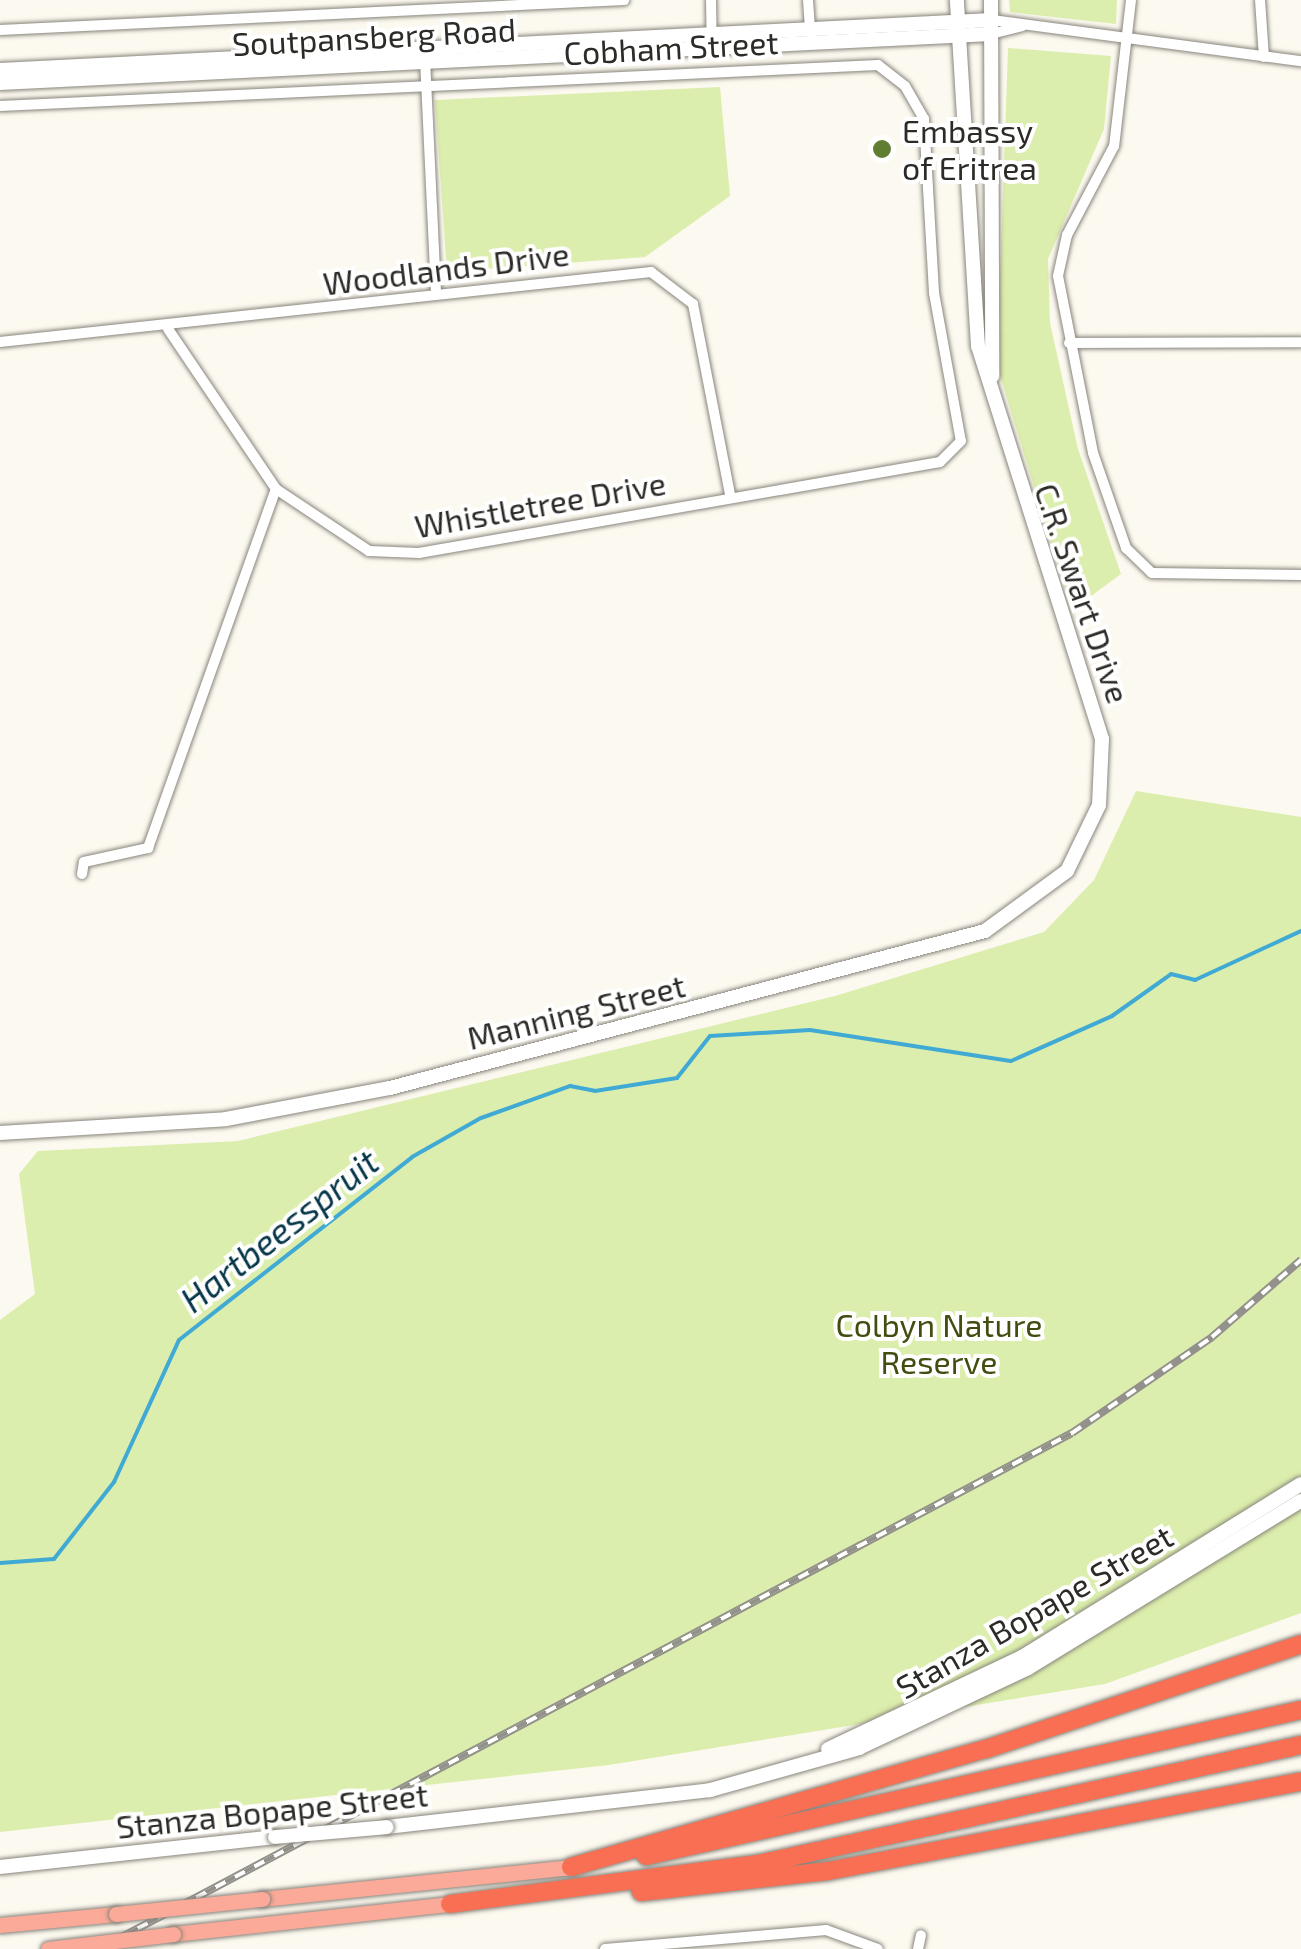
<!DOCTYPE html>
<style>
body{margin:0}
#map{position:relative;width:1301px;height:1949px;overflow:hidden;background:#fcf9f0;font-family:"Exo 2",sans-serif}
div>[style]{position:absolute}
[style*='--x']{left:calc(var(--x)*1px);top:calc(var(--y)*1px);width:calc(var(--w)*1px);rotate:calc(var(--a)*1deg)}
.green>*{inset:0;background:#dceead}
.stream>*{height:4px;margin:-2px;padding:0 2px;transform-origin:2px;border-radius:2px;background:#40aad5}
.roads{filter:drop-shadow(0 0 2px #88857c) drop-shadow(0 0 2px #88857c)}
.street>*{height:10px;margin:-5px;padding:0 5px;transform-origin:5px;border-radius:5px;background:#fff}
.secondary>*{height:14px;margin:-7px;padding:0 7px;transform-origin:7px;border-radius:7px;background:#fff}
.primary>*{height:15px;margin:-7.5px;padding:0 7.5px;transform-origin:7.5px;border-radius:7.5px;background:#fba998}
.highway>*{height:18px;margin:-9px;padding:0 9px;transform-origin:9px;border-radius:9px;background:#f86f54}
.rail>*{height:8px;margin-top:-4px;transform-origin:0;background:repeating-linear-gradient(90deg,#fff 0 11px,#93918b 0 22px);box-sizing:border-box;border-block:2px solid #93918b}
.bridges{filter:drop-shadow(0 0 2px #88857c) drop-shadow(0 0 2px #88857c)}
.secondary-bridge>*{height:14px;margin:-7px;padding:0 7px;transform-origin:7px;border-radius:7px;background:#fff}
.primary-bridge>*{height:15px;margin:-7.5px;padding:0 7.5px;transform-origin:7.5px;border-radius:7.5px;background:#fba998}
.dots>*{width:28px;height:28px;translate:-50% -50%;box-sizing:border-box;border:5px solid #fff;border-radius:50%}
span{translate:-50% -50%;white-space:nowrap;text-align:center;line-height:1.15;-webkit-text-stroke:8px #fff;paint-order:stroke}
.street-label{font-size:32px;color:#2c2b27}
.poi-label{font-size:32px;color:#2c2b27}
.left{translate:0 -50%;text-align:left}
.park-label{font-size:32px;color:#414e0f}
.water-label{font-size:35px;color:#053648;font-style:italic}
</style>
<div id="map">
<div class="green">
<i style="clip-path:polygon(1009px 0,1117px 0,1116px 24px,1010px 12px)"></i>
<i style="clip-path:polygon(1008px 48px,1111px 56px,1104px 129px,1048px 259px,1050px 323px,1078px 449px,1121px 574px,1072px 610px,997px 366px)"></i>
<i style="clip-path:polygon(720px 87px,730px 196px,645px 257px,447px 272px,435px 100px)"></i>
<i style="clip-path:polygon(1136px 791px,1301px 817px,1301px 1613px,1105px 1684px,609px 1765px,0 1832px,0 1320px,35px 1294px,19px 1174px,38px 1151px,238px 1141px,835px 996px,1044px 932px,1094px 880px)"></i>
</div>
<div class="stream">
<i style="--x:0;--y:1563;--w:54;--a:-4.2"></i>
<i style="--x:54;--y:1559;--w:98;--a:-52.1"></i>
<i style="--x:114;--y:1482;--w:156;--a:-65.4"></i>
<i style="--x:179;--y:1340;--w:296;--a:-38.1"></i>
<i style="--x:412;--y:1157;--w:79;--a:-29.5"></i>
<i style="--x:481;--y:1118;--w:95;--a:-19.8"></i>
<i style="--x:570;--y:1086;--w:25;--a:11"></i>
<i style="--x:595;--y:1091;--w:83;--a:-9"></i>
<i style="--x:677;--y:1078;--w:53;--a:-51.8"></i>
<i style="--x:710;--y:1036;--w:100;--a:-3.4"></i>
<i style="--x:810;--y:1030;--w:203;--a:8.8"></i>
<i style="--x:1011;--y:1061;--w:111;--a:-24"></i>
<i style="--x:1112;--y:1016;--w:72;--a:-35.4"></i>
<i style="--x:1171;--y:974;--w:25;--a:14"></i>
<i style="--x:1195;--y:980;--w:117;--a:-24.8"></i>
</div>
<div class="roads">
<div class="street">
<i style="--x:711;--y:0;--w:39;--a:89"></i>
<i style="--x:808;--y:0;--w:29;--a:86"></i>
<i style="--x:1131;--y:0;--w:147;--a:96.6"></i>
<i style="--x:1114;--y:146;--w:101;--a:117.8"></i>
<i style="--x:1067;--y:235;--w:42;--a:102.4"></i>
<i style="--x:1058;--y:276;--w:180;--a:78.8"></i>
<i style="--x:1093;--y:453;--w:101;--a:70.8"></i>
<i style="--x:1126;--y:548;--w:36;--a:44"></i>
<i style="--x:1152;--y:573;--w:149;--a:0.8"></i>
<i style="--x:1260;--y:0;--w:57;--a:86"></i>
<i style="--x:992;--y:20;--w:312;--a:7.6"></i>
<i style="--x:0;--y:30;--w:625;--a:-2.75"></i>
<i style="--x:991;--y:34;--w:32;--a:-14"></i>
<i style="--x:425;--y:59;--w:231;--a:87.3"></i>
<i style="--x:0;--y:106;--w:879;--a:-2.67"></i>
<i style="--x:878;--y:65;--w:34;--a:38"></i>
<i style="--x:905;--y:86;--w:38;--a:60"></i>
<i style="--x:924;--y:119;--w:174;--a:86.7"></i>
<i style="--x:934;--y:293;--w:150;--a:79.7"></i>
<i style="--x:961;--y:441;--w:30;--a:135"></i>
<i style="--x:940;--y:462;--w:529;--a:170.09"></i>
<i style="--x:419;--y:553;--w:50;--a:-177.7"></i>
<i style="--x:369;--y:551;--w:112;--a:-146.3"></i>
<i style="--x:276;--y:489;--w:193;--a:-124"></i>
<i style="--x:0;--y:342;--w:655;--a:-6.14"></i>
<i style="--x:651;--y:272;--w:53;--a:37.3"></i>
<i style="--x:693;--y:304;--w:195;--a:79"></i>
<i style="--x:1069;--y:343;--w:232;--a:-0.2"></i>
<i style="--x:82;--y:874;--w:12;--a:-81"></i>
<i style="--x:84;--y:862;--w:66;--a:-12.3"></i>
<i style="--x:148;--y:848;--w:381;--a:-70.4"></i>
<i style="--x:605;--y:1949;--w:222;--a:-4.9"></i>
<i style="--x:826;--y:1930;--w:55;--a:20.1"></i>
<i style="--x:918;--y:1949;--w:14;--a:-78"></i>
</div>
<div class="secondary">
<i style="--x:991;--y:0;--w:376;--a:89.8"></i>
<i style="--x:0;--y:70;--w:993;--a:-2.89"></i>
<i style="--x:0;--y:83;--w:992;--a:-2.83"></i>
<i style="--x:0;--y:1133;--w:226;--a:-3.5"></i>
<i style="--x:226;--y:1119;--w:167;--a:-10.7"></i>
<i style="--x:390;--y:1088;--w:615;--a:-14.78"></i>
<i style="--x:985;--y:931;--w:102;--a:-36.2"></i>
<i style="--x:1067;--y:871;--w:73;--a:-64.1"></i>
<i style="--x:1099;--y:805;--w:66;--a:-87.4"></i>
<i style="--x:1102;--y:739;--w:412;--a:-107.5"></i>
<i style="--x:978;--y:346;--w:347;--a:-93.5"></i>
<i style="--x:828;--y:1749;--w:215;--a:-25.4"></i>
<i style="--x:1022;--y:1657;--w:328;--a:-31.8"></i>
<i style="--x:387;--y:1827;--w:325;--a:-6.5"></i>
<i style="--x:710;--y:1790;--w:155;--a:-15.7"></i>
<i style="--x:859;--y:1748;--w:187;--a:-25.3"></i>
<i style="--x:1028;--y:1668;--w:320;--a:-31.5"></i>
<i style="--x:0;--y:1867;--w:277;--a:-6.2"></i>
</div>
<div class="primary">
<i style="--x:262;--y:1899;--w:311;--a:-5.9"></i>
<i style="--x:0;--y:1925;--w:117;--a:-5.4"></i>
<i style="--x:173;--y:1934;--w:279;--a:-6.2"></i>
</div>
<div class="highway">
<i style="--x:646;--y:1856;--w:671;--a:-12.57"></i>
<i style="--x:571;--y:1867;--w:431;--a:-15.9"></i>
<i style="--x:986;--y:1749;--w:332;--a:-18.4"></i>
<i style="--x:641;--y:1892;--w:188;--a:-6.4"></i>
<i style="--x:828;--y:1871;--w:481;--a:-10.7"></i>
<i style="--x:450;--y:1904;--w:311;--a:-7.4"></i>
<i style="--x:758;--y:1864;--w:556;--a:-12.36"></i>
</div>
</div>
<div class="rail">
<i style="--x:99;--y:1949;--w:1101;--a:-27.94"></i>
<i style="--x:1072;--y:1433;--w:170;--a:-34.4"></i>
<i style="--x:1212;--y:1337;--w:118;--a:-40.9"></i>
</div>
<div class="bridges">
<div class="secondary-bridge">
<i style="--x:275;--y:1837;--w:112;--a:-5.1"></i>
</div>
<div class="primary-bridge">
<i style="--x:116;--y:1914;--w:147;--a:-5.9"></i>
<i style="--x:48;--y:1949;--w:126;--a:-6.8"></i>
</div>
</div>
<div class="dots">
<i style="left:882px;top:149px;background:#607d32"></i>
</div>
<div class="street-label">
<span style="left:374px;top:36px;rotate:-3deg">Soutpansberg Road</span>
<span style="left:671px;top:47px;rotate:-3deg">Cobham Street</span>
<span style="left:446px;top:268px;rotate:-7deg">Woodlands Drive</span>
<span style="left:540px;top:504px;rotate:-10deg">Whistletree Drive</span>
<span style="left:1083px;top:593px;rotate:71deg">C.R. Swart Drive</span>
<span style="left:576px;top:1011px;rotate:-14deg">Manning Street</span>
<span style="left:1034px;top:1611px;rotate:-30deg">Stanza Bopape Street</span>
<span style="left:272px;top:1810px;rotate:-6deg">Stanza Bopape Street</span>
</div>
<div class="poi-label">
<span class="left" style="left:902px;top:149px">Embassy<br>of Eritrea</span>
</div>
<div class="park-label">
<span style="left:939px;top:1343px">Colbyn Nature<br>Reserve</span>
</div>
<div class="water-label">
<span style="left:279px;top:1230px;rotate:-38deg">Hartbeesspruit</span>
</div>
</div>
